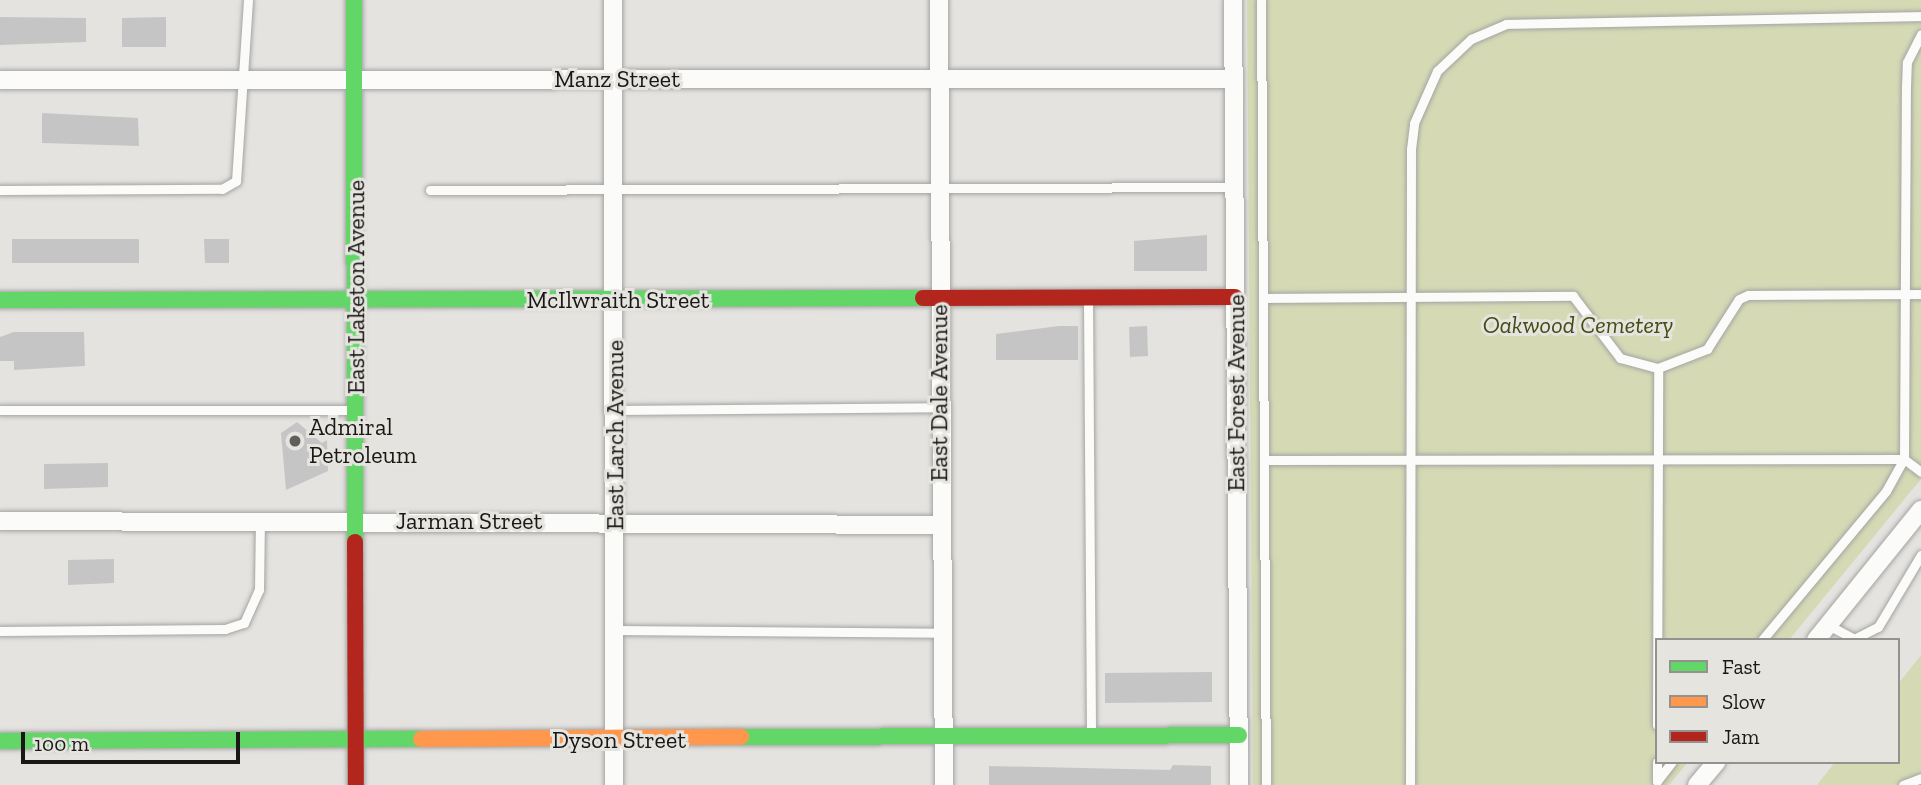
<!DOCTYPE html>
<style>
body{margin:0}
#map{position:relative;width:1921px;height:785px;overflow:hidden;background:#e4e3e0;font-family:"Zilla Slab",serif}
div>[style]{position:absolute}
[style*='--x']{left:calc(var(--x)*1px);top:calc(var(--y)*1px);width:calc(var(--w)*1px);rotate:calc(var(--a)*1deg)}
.green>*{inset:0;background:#d5dab5}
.building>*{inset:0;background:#c6c5c5}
.roads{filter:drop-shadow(0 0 2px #a5a4a2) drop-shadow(0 0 2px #a5a4a2)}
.lane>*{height:9px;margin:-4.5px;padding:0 4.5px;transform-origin:4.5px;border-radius:4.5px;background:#fbfbfa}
.street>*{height:18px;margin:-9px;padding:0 9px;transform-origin:9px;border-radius:9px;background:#fbfbfa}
.fast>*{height:16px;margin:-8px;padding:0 8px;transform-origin:8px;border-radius:8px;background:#63d668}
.slow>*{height:16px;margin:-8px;padding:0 8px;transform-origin:8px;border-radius:8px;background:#ff974d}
.jam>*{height:16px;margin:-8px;padding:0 8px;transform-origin:8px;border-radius:8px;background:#b3261e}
.dots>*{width:19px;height:19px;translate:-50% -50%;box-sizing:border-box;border:4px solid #e5e4df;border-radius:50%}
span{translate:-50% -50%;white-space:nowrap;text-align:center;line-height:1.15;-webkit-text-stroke:6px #e5e4df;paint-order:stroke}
.street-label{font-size:24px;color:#191817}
.park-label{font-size:24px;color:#454b11;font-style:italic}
.poi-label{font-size:24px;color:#191817}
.left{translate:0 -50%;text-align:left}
.legend{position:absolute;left:1655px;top:638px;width:245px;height:126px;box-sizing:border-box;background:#e5e4df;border:2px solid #93928f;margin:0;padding:9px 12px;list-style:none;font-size:21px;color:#191817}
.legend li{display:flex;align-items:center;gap:14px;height:35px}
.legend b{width:35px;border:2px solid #93928f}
.scale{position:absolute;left:21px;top:732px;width:219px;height:32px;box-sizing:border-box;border:4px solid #191817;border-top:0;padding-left:9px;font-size:21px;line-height:24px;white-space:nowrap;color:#191817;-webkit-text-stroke:5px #e5e4df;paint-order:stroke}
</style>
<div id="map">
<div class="green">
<i style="clip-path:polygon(1247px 0,1921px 0,1921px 479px,1789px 640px,1657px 640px,1657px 762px,1688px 762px,1669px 785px,1253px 785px)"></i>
<i style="clip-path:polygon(1921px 655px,1921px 785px,1817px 785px,1835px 762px,1898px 762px,1898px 684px)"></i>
</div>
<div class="building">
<i style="clip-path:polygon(0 17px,86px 18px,86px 42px,0 45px)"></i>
<i style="clip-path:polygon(166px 17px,166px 47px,122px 47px,122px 18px)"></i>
<i style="clip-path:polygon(42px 113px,138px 118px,139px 146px,42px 143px)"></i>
<i style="clip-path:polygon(1207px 235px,1207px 271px,1134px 271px,1134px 241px)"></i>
<i style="clip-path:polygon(12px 239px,139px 239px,139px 263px,12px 263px)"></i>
<i style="clip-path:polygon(204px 239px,229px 239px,229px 263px,205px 263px)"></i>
<i style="clip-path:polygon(1059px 326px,1078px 326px,1078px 360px,996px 360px,996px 334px)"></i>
<i style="clip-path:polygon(1147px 326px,1148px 356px,1130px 357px,1129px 327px)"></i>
<i style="clip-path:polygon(14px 332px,84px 332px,85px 366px,14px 370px,14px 361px,0 361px,0 337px)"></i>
<i style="clip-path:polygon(297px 422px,322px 443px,327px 440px,328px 471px,286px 490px,281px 433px)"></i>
<i style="clip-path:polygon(108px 463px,108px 487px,44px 489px,44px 464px)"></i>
<i style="clip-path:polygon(114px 559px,114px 583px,68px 585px,68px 560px)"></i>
<i style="clip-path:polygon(1212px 672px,1212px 702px,1105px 703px,1105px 673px)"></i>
<i style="clip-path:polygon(1173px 765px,1211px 766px,1211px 785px,989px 785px,989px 766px,1170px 770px)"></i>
</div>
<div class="roads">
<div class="lane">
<i style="--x:1261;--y:0;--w:785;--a:89.64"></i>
<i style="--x:0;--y:190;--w:222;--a:-0.3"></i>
<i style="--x:222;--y:189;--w:16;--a:-30"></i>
<i style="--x:236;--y:181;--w:181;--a:-86.2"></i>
<i style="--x:430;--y:190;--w:805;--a:-0.21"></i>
<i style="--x:1263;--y:298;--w:310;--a:-0.4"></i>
<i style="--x:1573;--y:296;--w:78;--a:52.8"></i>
<i style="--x:1620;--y:358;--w:39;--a:15"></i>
<i style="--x:1658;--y:368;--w:53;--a:-21.2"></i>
<i style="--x:1707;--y:349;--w:59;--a:-57.4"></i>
<i style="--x:1739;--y:299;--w:10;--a:-24"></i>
<i style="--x:1748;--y:295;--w:173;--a:-0.3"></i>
<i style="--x:1088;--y:299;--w:434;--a:89.6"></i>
<i style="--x:0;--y:410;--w:352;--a:0"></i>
<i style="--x:615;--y:410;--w:324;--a:-0.5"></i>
<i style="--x:1264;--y:460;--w:640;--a:-0.09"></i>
<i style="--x:1904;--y:459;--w:21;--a:37"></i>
<i style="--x:1828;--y:625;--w:30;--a:28"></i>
<i style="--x:1854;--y:639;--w:27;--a:-27"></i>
<i style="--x:1878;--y:627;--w:84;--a:-59.2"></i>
<i style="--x:615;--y:630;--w:326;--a:0.5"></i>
<i style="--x:0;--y:631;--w:225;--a:-0.5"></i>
<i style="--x:225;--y:629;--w:20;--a:-18"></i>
<i style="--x:244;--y:623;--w:36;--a:-66"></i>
<i style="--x:259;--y:590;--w:68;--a:-89.2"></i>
<i style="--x:1762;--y:640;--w:194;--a:-50.2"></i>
<i style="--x:1886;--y:491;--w:37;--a:-61"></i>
<i style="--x:1904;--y:459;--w:372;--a:-89.7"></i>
<i style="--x:1906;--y:87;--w:25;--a:-88"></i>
<i style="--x:1907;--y:62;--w:31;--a:-63"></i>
<i style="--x:1657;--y:725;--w:357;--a:-89.8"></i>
<i style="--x:1657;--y:781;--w:24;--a:-52"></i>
<i style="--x:1657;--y:781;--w:19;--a:-90"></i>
<i style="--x:1410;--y:785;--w:636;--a:-89.91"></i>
<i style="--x:1411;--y:149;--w:26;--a:-83"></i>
<i style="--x:1414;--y:123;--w:57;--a:-66.1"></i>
<i style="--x:1437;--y:71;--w:47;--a:-43.3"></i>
<i style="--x:1471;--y:39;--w:38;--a:-23"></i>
<i style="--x:1506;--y:24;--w:415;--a:-1.1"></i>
<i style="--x:1903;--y:785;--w:19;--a:-21"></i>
</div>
<div class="street">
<i style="--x:613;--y:0;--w:785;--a:89.93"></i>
<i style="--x:939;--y:0;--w:785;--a:89.64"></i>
<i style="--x:1233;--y:0;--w:785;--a:89.56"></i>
<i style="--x:0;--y:80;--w:1234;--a:-0.05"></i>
<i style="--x:0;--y:521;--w:939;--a:0.24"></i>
<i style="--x:1816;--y:640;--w:167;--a:-51.1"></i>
<i style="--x:1697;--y:785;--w:30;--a:-50"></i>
</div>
<div class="fast">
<i style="--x:354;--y:0;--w:542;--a:89.89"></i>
<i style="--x:0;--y:300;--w:923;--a:-0.12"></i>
<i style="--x:741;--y:737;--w:498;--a:-0.2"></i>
<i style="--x:0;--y:741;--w:421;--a:-0.3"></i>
</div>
<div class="slow">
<i style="--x:421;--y:739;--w:320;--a:-0.4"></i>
</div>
<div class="jam">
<i style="--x:923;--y:298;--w:312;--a:-0.2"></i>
<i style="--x:355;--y:542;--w:243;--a:89.8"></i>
</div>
</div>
<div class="dots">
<i style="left:295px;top:441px;background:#605f5d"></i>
</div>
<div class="street-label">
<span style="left:617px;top:79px">Manz Street</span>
<span style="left:356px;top:287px;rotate:-90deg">East Laketon Avenue</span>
<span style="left:618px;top:300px">McIlwraith Street</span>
<span style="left:939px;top:393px;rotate:-90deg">East Dale Avenue</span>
<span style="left:1236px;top:393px;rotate:-90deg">East Forest Avenue</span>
<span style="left:615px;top:435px;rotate:-90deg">East Larch Avenue</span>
<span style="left:469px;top:521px">Jarman Street</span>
<span style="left:619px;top:740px">Dyson Street</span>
</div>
<div class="park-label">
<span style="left:1578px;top:325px">Oakwood Cemetery</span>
</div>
<div class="poi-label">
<span class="left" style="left:309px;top:441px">Admiral<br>Petroleum</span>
</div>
<ul class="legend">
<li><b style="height:9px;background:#63d668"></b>Fast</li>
<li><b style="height:9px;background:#ff974d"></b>Slow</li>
<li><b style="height:9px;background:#b3261e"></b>Jam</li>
</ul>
<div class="scale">100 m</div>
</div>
